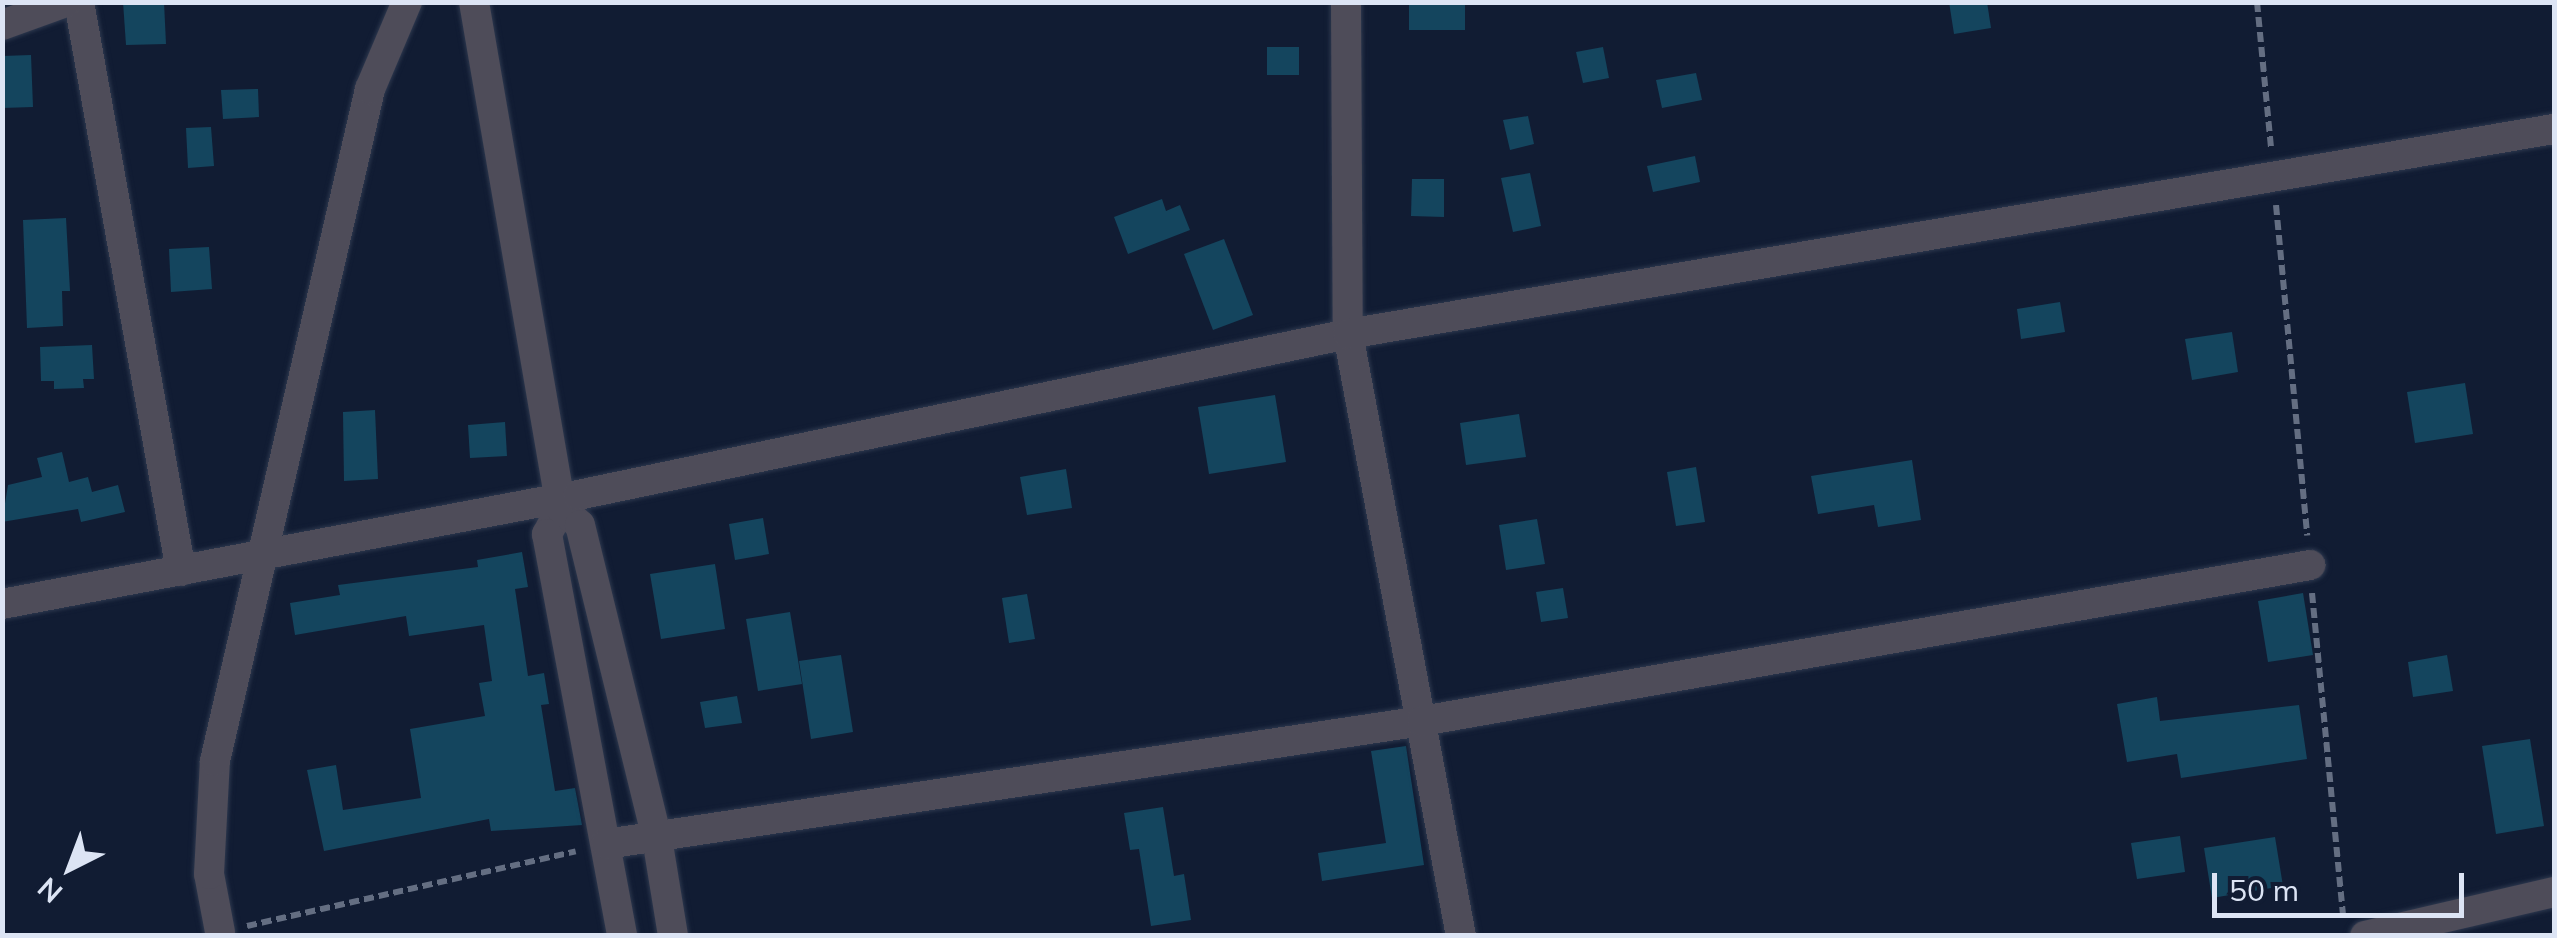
<!DOCTYPE html>
<style>
body{margin:0}
#map{position:relative;width:2557px;height:938px;overflow:hidden;background:#111c33;font-family:Mulish,sans-serif}
div>[style]{position:absolute}
[style*='--x']{left:calc(var(--x)*1px);top:calc(var(--y)*1px);width:calc(var(--w)*1px);rotate:calc(var(--a)*1deg)}
.building>*{inset:0;background:#14455e}
.path>*{height:6px;margin-top:-3px;transform-origin:0;background:repeating-linear-gradient(90deg,#646e82 0 10px,transparent 0 15px)}
.roads{filter:drop-shadow(0 0 2px #2d384e) drop-shadow(0 0 2px #2d384e)}
.minor>*{height:30px;margin:-15px;padding:0 15px;transform-origin:15px;border-radius:15px;background:#4e4c59}
span{translate:-50% -50%;white-space:nowrap;text-align:center;line-height:1.15;-webkit-text-stroke:8px #111c33;paint-order:stroke}
.frame{position:absolute;inset:0;border:5px solid #dce4f4;pointer-events:none}
.north{position:absolute;left:20px;top:818px;width:100px;height:100px;-webkit-text-stroke:8px #111c33;paint-order:stroke;rotate:222deg;font-size:28px;font-weight:700;line-height:40px;text-align:center;color:#dce4f4}
.north::after{content:'';display:block;margin:auto;width:35px;height:45px;background:#dce4f4;clip-path:polygon(50% 0,100% 100%,50% 72%,0 100%)}
.scale{position:absolute;left:2212px;top:873px;width:252px;height:45px;box-sizing:border-box;border:5px solid #dce4f4;border-top:0;padding-left:12px;font-size:30px;line-height:35px;white-space:nowrap;color:#dce4f4;-webkit-text-stroke:8px #111c33;paint-order:stroke}
</style>
<div id="map">
<div class="building">
<i style="clip-path:polygon(123px 2px,164px 2px,166px 44px,126px 45px)"></i>
<i style="clip-path:polygon(1409px 2px,1465px 2px,1465px 30px,1409px 30px)"></i>
<i style="clip-path:polygon(1949px 2px,1987px 2px,1991px 28px,1954px 34px)"></i>
<i style="clip-path:polygon(1267px 47px,1299px 47px,1299px 75px,1267px 75px)"></i>
<i style="clip-path:polygon(1603px 47px,1609px 78px,1583px 83px,1576px 52px)"></i>
<i style="clip-path:polygon(31px 55px,33px 107px,2px 108px,2px 56px)"></i>
<i style="clip-path:polygon(1696px 73px,1702px 100px,1662px 108px,1656px 80px)"></i>
<i style="clip-path:polygon(258px 89px,259px 117px,223px 119px,221px 90px)"></i>
<i style="clip-path:polygon(1528px 116px,1534px 144px,1510px 150px,1503px 120px)"></i>
<i style="clip-path:polygon(211px 127px,214px 166px,188px 168px,186px 128px)"></i>
<i style="clip-path:polygon(1695px 156px,1700px 182px,1653px 192px,1647px 166px)"></i>
<i style="clip-path:polygon(1530px 173px,1541px 226px,1513px 232px,1501px 178px)"></i>
<i style="clip-path:polygon(1412px 179px,1444px 179px,1444px 217px,1411px 216px)"></i>
<i style="clip-path:polygon(1162px 199px,1166px 211px,1180px 205px,1190px 230px,1128px 254px,1114px 217px)"></i>
<i style="clip-path:polygon(66px 218px,70px 291px,62px 291px,63px 326px,27px 328px,23px 220px)"></i>
<i style="clip-path:polygon(1224px 239px,1253px 315px,1213px 330px,1184px 254px)"></i>
<i style="clip-path:polygon(209px 247px,212px 289px,171px 292px,169px 249px)"></i>
<i style="clip-path:polygon(2060px 302px,2065px 332px,2021px 339px,2017px 309px)"></i>
<i style="clip-path:polygon(2232px 332px,2238px 372px,2192px 380px,2185px 339px)"></i>
<i style="clip-path:polygon(92px 345px,94px 379px,83px 379px,84px 388px,54px 389px,54px 381px,41px 381px,40px 347px)"></i>
<i style="clip-path:polygon(2465px 383px,2473px 434px,2415px 443px,2407px 392px)"></i>
<i style="clip-path:polygon(1275px 395px,1286px 462px,1209px 474px,1198px 407px)"></i>
<i style="clip-path:polygon(375px 410px,378px 479px,344px 481px,343px 412px)"></i>
<i style="clip-path:polygon(1519px 414px,1526px 457px,1466px 465px,1460px 423px)"></i>
<i style="clip-path:polygon(505px 422px,507px 456px,470px 458px,468px 425px)"></i>
<i style="clip-path:polygon(62px 452px,69px 482px,88px 477px,92px 492px,118px 485px,125px 512px,81px 522px,78px 509px,2px 522px,8px 485px,42px 477px,37px 458px)"></i>
<i style="clip-path:polygon(1912px 460px,1921px 520px,1878px 527px,1874px 505px,1818px 514px,1811px 476px)"></i>
<i style="clip-path:polygon(1696px 467px,1705px 522px,1676px 526px,1667px 472px)"></i>
<i style="clip-path:polygon(1066px 469px,1072px 508px,1027px 515px,1020px 477px)"></i>
<i style="clip-path:polygon(763px 518px,769px 554px,735px 560px,729px 524px)"></i>
<i style="clip-path:polygon(1537px 519px,1545px 564px,1506px 570px,1499px 525px)"></i>
<i style="clip-path:polygon(522px 552px,528px 587px,515px 589px,528px 676px,544px 673px,549px 704px,541px 705px,555px 791px,575px 788px,582px 825px,491px 831px,489px 819px,324px 851px,307px 770px,336px 765px,343px 810px,421px 798px,410px 729px,485px 716px,479px 683px,492px 681px,484px 625px,409px 636px,406px 616px,295px 635px,290px 603px,340px 595px,338px 585px,478px 567px,477px 560px)"></i>
<i style="clip-path:polygon(715px 564px,725px 629px,661px 639px,650px 574px)"></i>
<i style="clip-path:polygon(1563px 588px,1568px 618px,1541px 622px,1536px 592px)"></i>
<i style="clip-path:polygon(2303px 593px,2313px 655px,2268px 662px,2258px 601px)"></i>
<i style="clip-path:polygon(1027px 594px,1035px 639px,1009px 643px,1002px 598px)"></i>
<i style="clip-path:polygon(790px 612px,802px 684px,758px 691px,746px 619px)"></i>
<i style="clip-path:polygon(841px 655px,853px 732px,811px 739px,799px 661px)"></i>
<i style="clip-path:polygon(2447px 655px,2453px 691px,2413px 697px,2408px 662px)"></i>
<i style="clip-path:polygon(737px 696px,742px 723px,705px 728px,700px 702px)"></i>
<i style="clip-path:polygon(2157px 697px,2160px 721px,2299px 705px,2307px 759px,2181px 778px,2177px 754px,2127px 762px,2117px 704px)"></i>
<i style="clip-path:polygon(2530px 739px,2544px 826px,2496px 834px,2482px 746px)"></i>
<i style="clip-path:polygon(1406px 746px,1424px 865px,1322px 881px,1318px 853px,1386px 843px,1371px 751px)"></i>
<i style="clip-path:polygon(1163px 807px,1174px 876px,1184px 874px,1191px 920px,1151px 926px,1139px 849px,1130px 850px,1124px 813px)"></i>
<i style="clip-path:polygon(2180px 836px,2185px 872px,2137px 879px,2131px 843px)"></i>
<i style="clip-path:polygon(2275px 837px,2283px 886px,2212px 898px,2204px 848px)"></i>
</div>
<div class="path">
<i style="--x:2257;--y:2;--w:147;--a:84.5"></i>
<i style="--x:2276;--y:205;--w:332;--a:84.6"></i>
<i style="--x:2312;--y:593;--w:322;--a:84.5"></i>
<i style="--x:247;--y:926;--w:337;--a:-12.8"></i>
</div>
<div class="roads">
<div class="minor">
<i style="--x:79;--y:2;--w:578;--a:79.84"></i>
<i style="--x:474;--y:2;--w:513;--a:80.24"></i>
<i style="--x:561;--y:508;--w:30;--a:118"></i>
<i style="--x:547;--y:534;--w:409;--a:79.4"></i>
<i style="--x:1346;--y:2;--w:332;--a:89.7"></i>
<i style="--x:1348;--y:334;--w:613;--a:79.37"></i>
<i style="--x:2;--y:25;--w:68;--a:-19.8"></i>
<i style="--x:561;--y:508;--w:25;--a:42"></i>
<i style="--x:580;--y:525;--w:322;--a:76.2"></i>
<i style="--x:657;--y:838;--w:99;--a:80.7"></i>
<i style="--x:2;--y:604;--w:586;--a:-10.72"></i>
<i style="--x:578;--y:495;--w:787;--a:-11.81"></i>
<i style="--x:1348;--y:334;--w:1223;--a:-9.65"></i>
<i style="--x:606;--y:844;--w:825;--a:-8.57"></i>
<i style="--x:1422;--y:721;--w:902;--a:-9.96"></i>
<i style="--x:220;--y:932;--w:59;--a:-100.7"></i>
<i style="--x:209;--y:874;--w:113;--a:-87"></i>
<i style="--x:215;--y:761;--w:690;--a:-77.01"></i>
<i style="--x:370;--y:89;--w:95;--a:-67"></i>
<i style="--x:2365;--y:936;--w:194;--a:-13.1"></i>
</div>
</div>
<div class="frame"></div>
<div class="north">N</div>
<div class="scale">50 m</div>
</div>
